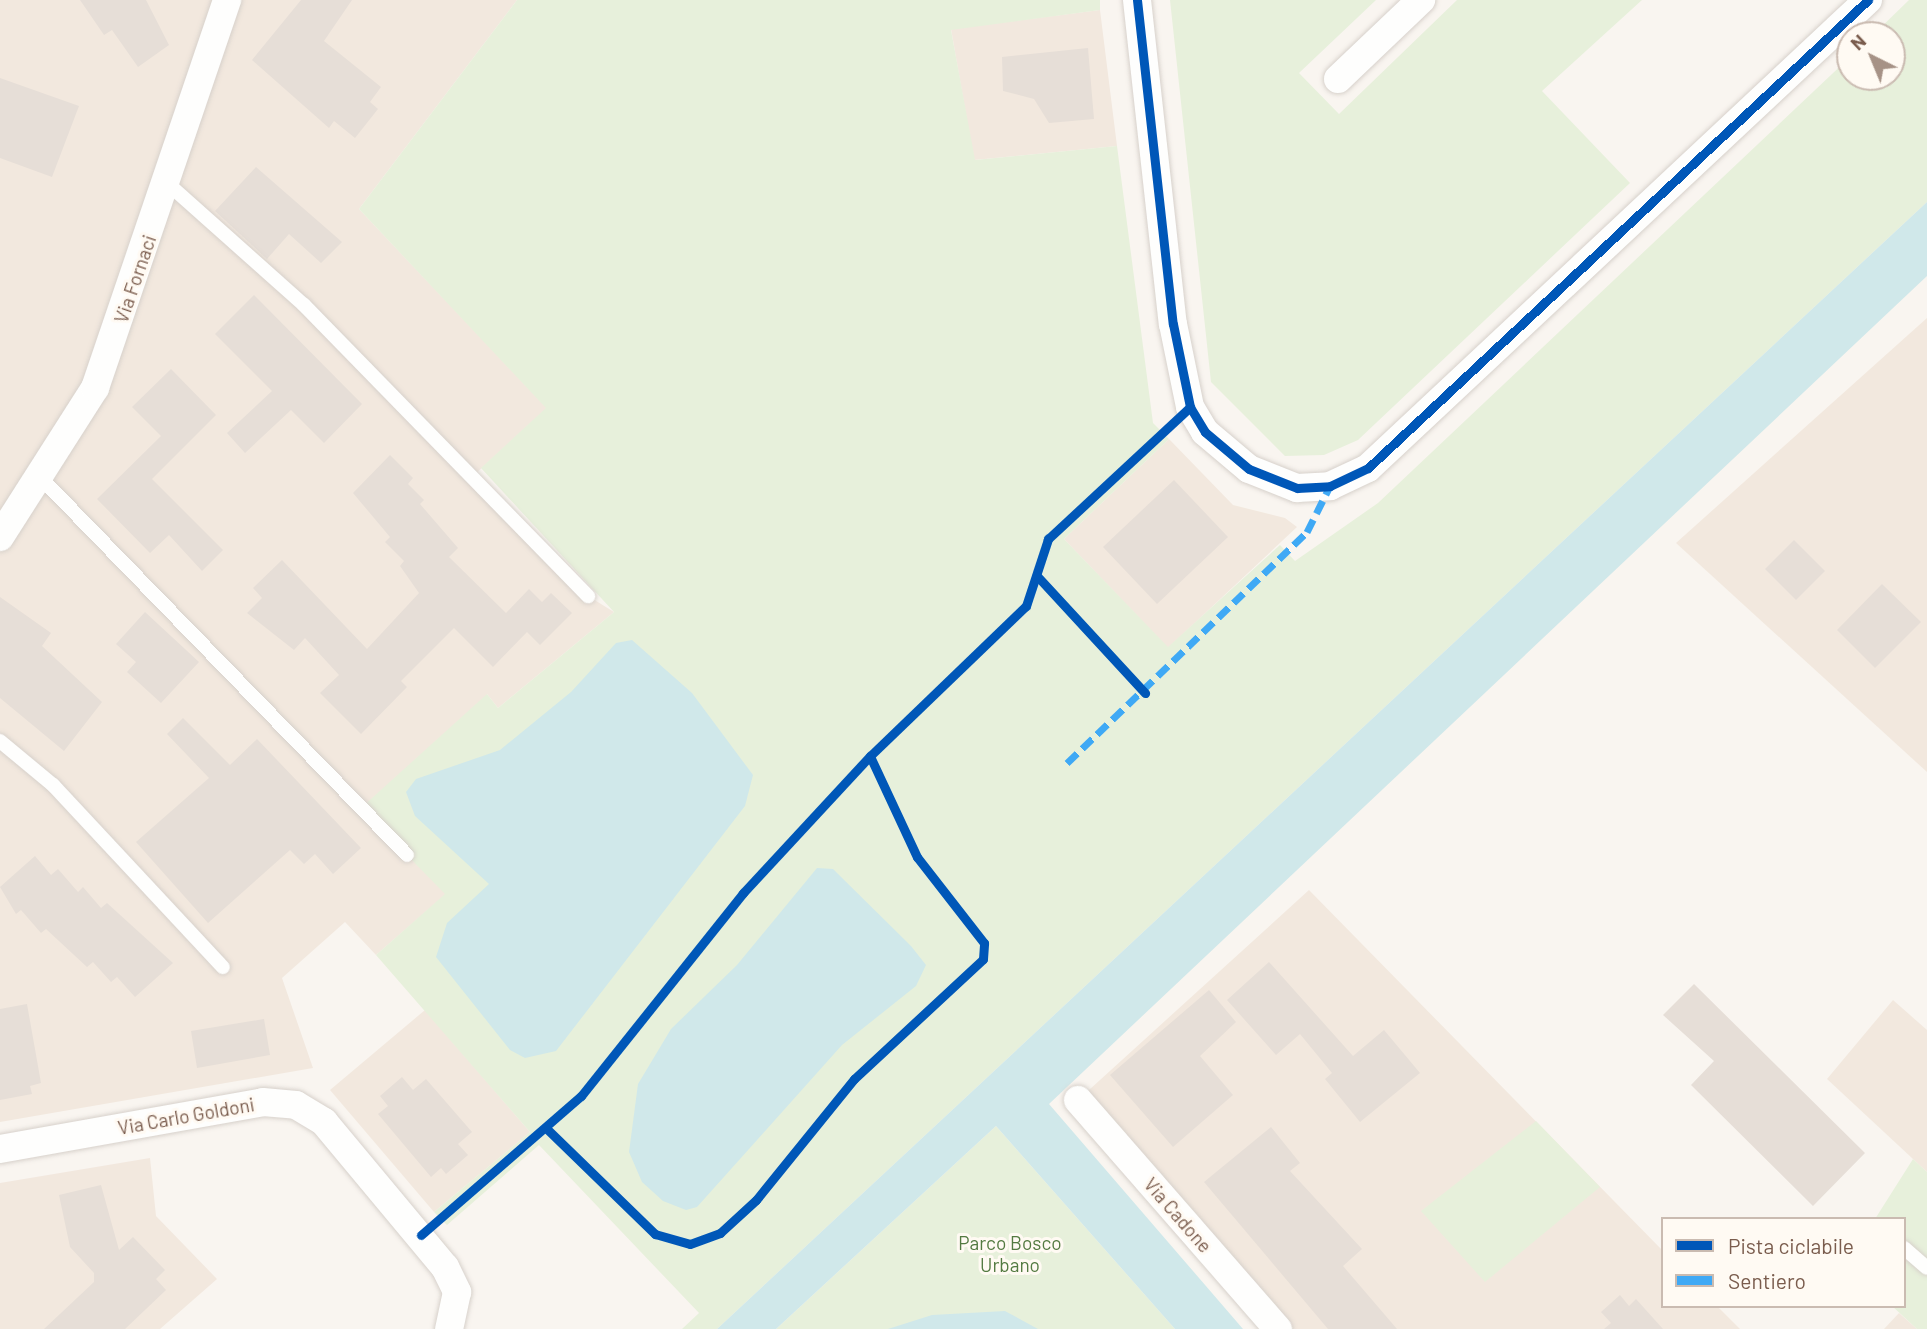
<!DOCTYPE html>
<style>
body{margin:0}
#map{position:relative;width:1927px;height:1329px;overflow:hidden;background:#f9f5f0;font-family:Barlow,sans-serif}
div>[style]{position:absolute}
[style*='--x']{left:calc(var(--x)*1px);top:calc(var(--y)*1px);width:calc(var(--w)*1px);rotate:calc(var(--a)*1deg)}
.residential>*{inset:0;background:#f2e8de}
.green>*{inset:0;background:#e7f0db}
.water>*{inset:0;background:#d0e8ea}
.building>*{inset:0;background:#e6ded7}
.roads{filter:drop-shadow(0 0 2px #d7d1cb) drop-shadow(0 0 2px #d7d1cb)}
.lane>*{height:14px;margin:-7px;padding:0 7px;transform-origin:7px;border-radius:7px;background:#fefefd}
.street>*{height:28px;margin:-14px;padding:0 14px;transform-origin:14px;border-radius:14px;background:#fefefd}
.quiet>*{height:7px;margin-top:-3.5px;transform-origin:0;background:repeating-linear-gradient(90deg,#3fa9f5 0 14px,transparent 0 21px)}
.cycleway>*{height:9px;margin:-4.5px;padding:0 4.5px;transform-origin:4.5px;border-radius:4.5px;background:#0057b8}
span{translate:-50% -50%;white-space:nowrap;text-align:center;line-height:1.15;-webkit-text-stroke:6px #fffaf3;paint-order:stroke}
.street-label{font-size:19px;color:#7a5c4d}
.park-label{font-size:19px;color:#537a41}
.legend{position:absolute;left:1661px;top:1217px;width:245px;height:91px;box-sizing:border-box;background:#fffaf3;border:2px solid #cabbb1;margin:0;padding:9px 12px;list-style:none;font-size:21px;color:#7a5c4d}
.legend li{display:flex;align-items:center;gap:14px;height:35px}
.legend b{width:35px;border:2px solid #cabbb1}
.north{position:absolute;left:1836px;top:21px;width:70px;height:70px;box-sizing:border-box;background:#fffaf3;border:2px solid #cabbb1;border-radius:50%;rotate:317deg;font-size:19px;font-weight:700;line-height:28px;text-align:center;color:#7a5c4d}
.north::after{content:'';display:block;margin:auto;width:24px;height:32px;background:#a69286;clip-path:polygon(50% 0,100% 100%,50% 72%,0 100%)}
</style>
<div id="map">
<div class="residential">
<i style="clip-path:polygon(0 0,517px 0,359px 209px,547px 408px,473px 476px,588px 596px,614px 612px,498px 708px,487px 694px,446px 894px,376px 955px,345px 922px,282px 978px,313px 1068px,0 1122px)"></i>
<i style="clip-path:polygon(1100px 10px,1117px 146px,974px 160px,951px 29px)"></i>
<i style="clip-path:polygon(1927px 318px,1927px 772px,1676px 543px)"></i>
<i style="clip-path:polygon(1169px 439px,1233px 505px,1285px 518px,1297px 527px,1168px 648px,1064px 539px)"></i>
<i style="clip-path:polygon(1309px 890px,1663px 1251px,1663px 1306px,1717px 1306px,1740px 1329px,1278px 1329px,1078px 1100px)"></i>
<i style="clip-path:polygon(1893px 1000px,1927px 1030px,1927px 1172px,1827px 1079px)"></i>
<i style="clip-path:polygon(425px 1010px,530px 1132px,434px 1212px,330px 1090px)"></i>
<i style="clip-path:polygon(150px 1158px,156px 1216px,217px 1279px,160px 1329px,0 1329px,0 1183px)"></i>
<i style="clip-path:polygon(1899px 1313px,1917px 1329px,1884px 1329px)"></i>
</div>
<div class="green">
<i style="clip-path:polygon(517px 0,1100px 0,1100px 10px,951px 30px,975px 160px,1117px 146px,1153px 423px,1169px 439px,1064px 539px,1168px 647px,1280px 545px,1295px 561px,1378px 503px,1850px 57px,1850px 77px,1892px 77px,1892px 35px,1873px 35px,1909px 0,1927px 0,1927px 202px,717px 1329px,682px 1329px,699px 1313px,539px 1145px,447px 1225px,434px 1212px,530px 1132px,376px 955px,445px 894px,361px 808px,487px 694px,498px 708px,614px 612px,481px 468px,546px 408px,359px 209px)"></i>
<i style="clip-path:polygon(1170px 0,1376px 0,1299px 73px,1339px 114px,1457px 0,1642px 0,1542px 91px,1630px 183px,1358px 440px,1324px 455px,1285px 456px,1211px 382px)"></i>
<i style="clip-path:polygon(1536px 1121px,1600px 1187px,1485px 1282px,1421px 1211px)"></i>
<i style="clip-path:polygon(996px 1126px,1175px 1329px,776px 1329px)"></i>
<i style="clip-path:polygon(1913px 1159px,1927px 1172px,1927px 1329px,1917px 1329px,1892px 1306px,1904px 1306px,1904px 1219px,1875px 1219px)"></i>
</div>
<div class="water">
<i style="clip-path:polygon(1927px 202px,1927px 276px,1049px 1104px,1243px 1329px,1175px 1329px,996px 1126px,776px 1329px,717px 1329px)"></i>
<i style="clip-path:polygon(632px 640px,692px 693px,753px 775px,745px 806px,556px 1051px,525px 1058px,510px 1050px,436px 957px,447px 923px,489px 884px,415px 816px,406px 792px,416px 779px,500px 750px,571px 692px,616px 643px)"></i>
<i style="clip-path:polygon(817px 868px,833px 869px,911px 946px,926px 965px,916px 986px,842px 1045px,697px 1207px,686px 1210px,663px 1201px,642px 1182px,629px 1152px,638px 1084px,671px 1029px,737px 965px)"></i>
<i style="clip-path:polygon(1005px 1311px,1038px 1329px,888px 1329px,932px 1315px)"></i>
</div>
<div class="building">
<i style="clip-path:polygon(80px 0,146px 0,169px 45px,138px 67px,112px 30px,104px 35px)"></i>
<i style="clip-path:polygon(301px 0,352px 0,324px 41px,381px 87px,370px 102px,378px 109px,355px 138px,334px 121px,329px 128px,252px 60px)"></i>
<i style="clip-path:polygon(1088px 48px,1094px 119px,1049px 123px,1034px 99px,1003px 91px,1002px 57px)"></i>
<i style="clip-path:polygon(0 78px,79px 106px,52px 177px,0 158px)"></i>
<i style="clip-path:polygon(256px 167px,342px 242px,321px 263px,289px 234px,267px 259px,215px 211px)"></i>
<i style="clip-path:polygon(254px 295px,362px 404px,324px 443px,291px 410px,245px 453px,227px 433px,272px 391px,215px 334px)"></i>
<i style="clip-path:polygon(171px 369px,216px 415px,152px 479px,223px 550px,202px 571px,169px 535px,150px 553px,97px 499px,161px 436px,132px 407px)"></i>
<i style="clip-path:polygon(390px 455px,413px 478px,408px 484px,424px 500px,420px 504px,458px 548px,449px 557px,506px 613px,529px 589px,542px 602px,551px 593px,572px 613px,540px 645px,527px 632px,493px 667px,454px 628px,401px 681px,407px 687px,361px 734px,320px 693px,339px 675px,305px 638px,294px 650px,247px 613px,262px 598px,253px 588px,282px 560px,367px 649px,419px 593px,400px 566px,404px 561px,385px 542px,390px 537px,353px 493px)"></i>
<i style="clip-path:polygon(1174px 480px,1228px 537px,1157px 604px,1103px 547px)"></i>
<i style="clip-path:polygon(1794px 540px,1825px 571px,1796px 600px,1765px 569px)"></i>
<i style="clip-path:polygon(1882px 584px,1921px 622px,1875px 668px,1837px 630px)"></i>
<i style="clip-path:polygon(0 597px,51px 633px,42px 646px,102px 702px,64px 751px,0 698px)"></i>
<i style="clip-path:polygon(145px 612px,199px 662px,161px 703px,127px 672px,136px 662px,116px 644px)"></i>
<i style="clip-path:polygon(183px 718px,230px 765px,257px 739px,361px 848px,333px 874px,315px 854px,304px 864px,290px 850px,208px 923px,136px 842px,209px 778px,167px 734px)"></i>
<i style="clip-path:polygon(35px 856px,51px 875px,58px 869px,78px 892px,83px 887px,101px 908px,107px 903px,173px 963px,135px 997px,117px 977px,111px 982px,93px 962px,87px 967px,46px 929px,41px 933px,21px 910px,16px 914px,0 887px)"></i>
<i style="clip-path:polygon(1269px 962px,1353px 1056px,1384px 1030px,1420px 1073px,1360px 1122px,1325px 1079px,1332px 1073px,1300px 1034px,1276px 1055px,1227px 1000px)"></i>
<i style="clip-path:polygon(1694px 984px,1865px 1153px,1813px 1206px,1691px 1085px,1714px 1061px,1663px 1015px)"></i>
<i style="clip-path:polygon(1209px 990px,1236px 1022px,1200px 1056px,1233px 1095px,1173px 1147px,1110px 1075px)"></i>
<i style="clip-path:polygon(27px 1004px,41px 1083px,30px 1086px,32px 1094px,0 1100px,0 1009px)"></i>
<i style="clip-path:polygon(264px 1019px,270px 1055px,197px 1068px,191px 1031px)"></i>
<i style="clip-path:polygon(402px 1077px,413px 1090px,426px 1079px,472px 1132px,458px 1144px,468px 1155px,446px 1174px,441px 1168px,431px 1177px,378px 1114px,388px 1106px,380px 1096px)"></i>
<i style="clip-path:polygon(1271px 1127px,1300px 1163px,1290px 1171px,1362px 1249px,1343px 1266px,1397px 1329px,1328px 1329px,1204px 1182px)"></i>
<i style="clip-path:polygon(101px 1185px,119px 1250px,133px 1237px,165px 1270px,156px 1279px,166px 1290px,125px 1329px,44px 1329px,94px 1282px,94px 1273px,70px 1247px,59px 1195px)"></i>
<i style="clip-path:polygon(1620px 1295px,1629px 1306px,1636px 1299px,1663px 1329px,1604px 1329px,1611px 1323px,1601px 1312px)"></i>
</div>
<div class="roads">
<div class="lane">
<i style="--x:167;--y:183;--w:183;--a:41.7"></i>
<i style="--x:304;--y:305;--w:407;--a:45.7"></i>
<i style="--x:42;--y:479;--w:524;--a:45.85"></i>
<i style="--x:0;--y:741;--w:69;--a:39.7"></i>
<i style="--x:53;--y:785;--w:249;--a:47"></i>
<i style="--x:1904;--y:1248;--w:30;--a:41"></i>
</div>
<div class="street">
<i style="--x:1137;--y:0;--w:326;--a:83.7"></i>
<i style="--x:1173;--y:324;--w:85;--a:78.4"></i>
<i style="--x:1190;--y:407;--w:29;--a:59"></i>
<i style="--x:1205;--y:432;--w:57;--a:40.1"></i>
<i style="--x:1249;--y:469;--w:52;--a:21.6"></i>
<i style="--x:1297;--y:488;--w:33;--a:-3"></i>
<i style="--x:1330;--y:486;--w:42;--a:-25.3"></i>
<i style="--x:1368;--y:468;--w:685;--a:-43.11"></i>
<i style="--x:1338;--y:79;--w:115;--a:-43.6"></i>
<i style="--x:0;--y:537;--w:177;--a:-57.5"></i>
<i style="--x:95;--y:388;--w:410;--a:-71.2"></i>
<i style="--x:1078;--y:1100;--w:304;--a:48.9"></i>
<i style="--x:0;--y:1149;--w:267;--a:-10.1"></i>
<i style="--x:263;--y:1102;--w:33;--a:5"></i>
<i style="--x:296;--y:1105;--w:33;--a:31"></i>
<i style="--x:324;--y:1122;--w:189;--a:50.2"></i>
<i style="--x:445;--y:1267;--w:28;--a:64"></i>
<i style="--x:457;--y:1292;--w:38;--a:102"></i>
</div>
</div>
<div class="quiet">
<i style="--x:1067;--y:763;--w:333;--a:-43.9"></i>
<i style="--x:1307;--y:532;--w:51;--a:-63.4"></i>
</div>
<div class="cycleway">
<i style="--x:1137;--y:0;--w:326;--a:83.7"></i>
<i style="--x:1173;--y:324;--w:85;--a:78.4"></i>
<i style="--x:1190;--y:407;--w:29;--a:59"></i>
<i style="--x:1205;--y:432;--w:57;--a:40.1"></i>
<i style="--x:1249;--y:469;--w:52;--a:21.6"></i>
<i style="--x:1297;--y:488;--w:33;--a:-3"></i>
<i style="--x:1330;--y:486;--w:42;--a:-25.3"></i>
<i style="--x:1368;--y:468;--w:685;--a:-43.11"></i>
<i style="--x:1038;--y:577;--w:158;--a:47.3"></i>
<i style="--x:547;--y:1129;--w:151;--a:44.2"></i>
<i style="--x:655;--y:1234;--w:36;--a:16"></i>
<i style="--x:690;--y:1244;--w:32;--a:-20"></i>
<i style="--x:720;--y:1233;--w:49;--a:-42.5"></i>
<i style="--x:756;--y:1200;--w:156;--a:-51"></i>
<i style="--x:854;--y:1079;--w:176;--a:-42.9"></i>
<i style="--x:983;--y:959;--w:16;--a:-86"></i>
<i style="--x:984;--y:943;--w:109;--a:-127.9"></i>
<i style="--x:917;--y:857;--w:111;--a:-115"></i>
<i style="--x:421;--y:1235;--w:212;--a:-41"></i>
<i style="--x:581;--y:1096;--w:260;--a:-51.4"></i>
<i style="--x:743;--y:893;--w:187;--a:-47.2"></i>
<i style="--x:870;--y:756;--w:216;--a:-43.9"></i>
<i style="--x:1026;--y:606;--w:71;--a:-71.8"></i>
<i style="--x:1048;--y:539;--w:194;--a:-42.9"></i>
</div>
<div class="street-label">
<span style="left:135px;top:279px;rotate:-71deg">Via Fornaci</span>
<span style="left:186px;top:1116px;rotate:-10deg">Via Carlo Goldoni</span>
<span style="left:1178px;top:1215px;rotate:49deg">Via Cadone</span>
</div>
<div class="park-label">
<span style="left:1010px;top:1254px">Parco Bosco<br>Urbano</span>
</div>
<ul class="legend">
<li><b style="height:9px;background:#0057b8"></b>Pista ciclabile</li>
<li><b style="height:9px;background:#3fa9f5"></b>Sentiero</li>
</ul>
<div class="north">N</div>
</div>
